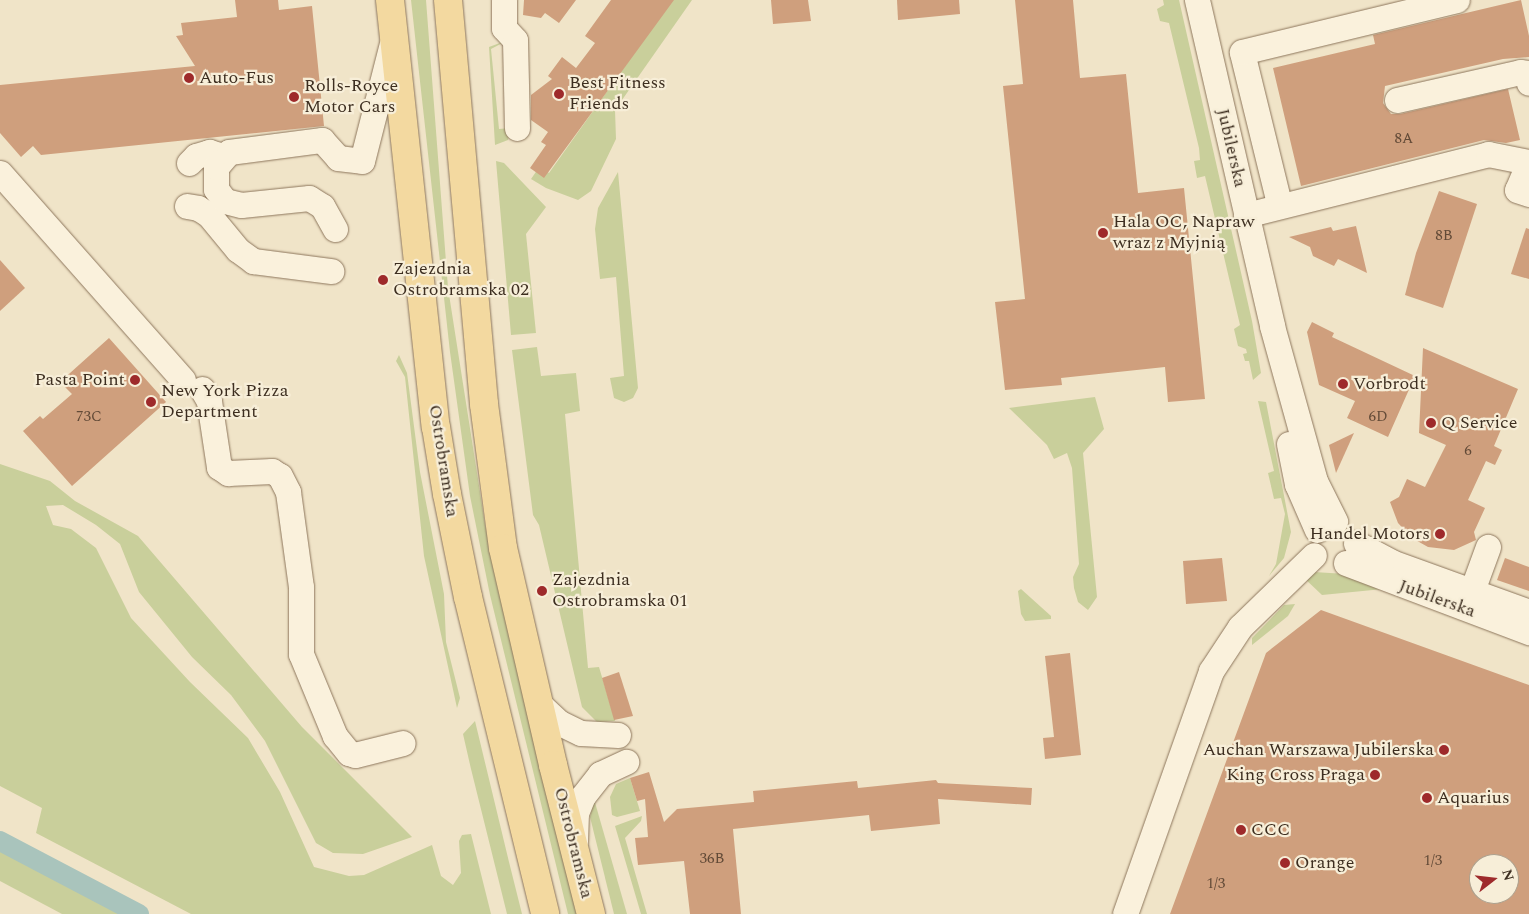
<!DOCTYPE html>
<meta charset="utf-8">
<style>
body{margin:0}
#map{position:relative;width:1529px;height:914px;overflow:hidden;background:#f0e4c8;font-family:Spectral,serif}
div>[style]{position:absolute}
[style*='--x']{left:calc(var(--x)*1px);top:calc(var(--y)*1px);width:calc(var(--w)*1px);rotate:calc(var(--a)*1deg)}
.green>*{inset:0;background:#c9cf9b}
.canal>*{height:20px;margin:-10px;padding:0 10px;transform-origin:10px;border-radius:10px;background:#a9c4bc}
.building>*{inset:0;background:#cf9f7d}
.roads{filter:drop-shadow(0 0 1px #8d765c) drop-shadow(0 0 1px #8d765c)}
.minor>*{height:25px;margin:-12.5px;padding:0 12.5px;transform-origin:12.5px;border-radius:12.5px;background:#faf1dc}
.major>*{height:28px;margin:-14px;padding:0 14px;transform-origin:14px;border-radius:14px;background:#f3d9a0}
.dots>*{width:14px;height:14px;translate:-50% -50%;box-sizing:border-box;border:2px solid #f7eed8;border-radius:50%}
span{translate:-50% -50%;white-space:nowrap;text-align:center;line-height:1.15;-webkit-text-stroke:4.5px #f7eed8;paint-order:stroke}
.number-label{font-size:15px;color:#624a37}
.number-label span{-webkit-text-stroke-width:0}
.poi-label{font-size:18px;color:#3d2e20}
.left{translate:0 -50%;text-align:left}
.right{translate:-100% -50%;text-align:right}
.street-label{font-size:18px;color:#3d2e20}
.north{position:absolute;left:1469px;top:854px;width:50px;height:50px;box-sizing:border-box;background:#f7eed8;border:1px solid #ada18e;border-radius:50%;rotate:74deg;font-size:14px;font-weight:700;line-height:20px;text-align:center;color:#3d2e20}
.north::after{content:'';display:block;margin:auto;width:18px;height:22px;background:#9e2a2b;clip-path:polygon(50% 0,100% 100%,50% 72%,0 100%)}
</style>
<div id="map">
<div class="green">
<i style="clip-path:polygon(411px 0,426px 0,448px 288px,485px 524px,578px 914px,568px 914px,490px 595px,470px 496px,450px 352px)"></i>
<i style="clip-path:polygon(672px 0,692px 0,615px 110px,616px 139px,591px 191px,578px 200px,546px 188px,531px 179px,540px 166px,549px 173px)"></i>
<i style="clip-path:polygon(1163px 0,1179px 0,1252px 321px,1261px 373px,1253px 380px,1249px 361px,1245px 361px,1243px 354px,1247px 353px,1246px 349px,1238px 346px,1234px 329px,1240px 325px,1205px 176px,1197px 178px,1194px 161px,1200px 160px,1199px 148px,1169px 23px,1160px 21px,1157px 9px,1164px 5px)"></i>
<i style="clip-path:polygon(508px 40px,491px 49px,499px 129px,511px 128px,508px 140px,495px 145px,489px 47px)"></i>
<i style="clip-path:polygon(496px 161px,504px 163px,546px 207px,526px 234px,536px 333px,511px 335px)"></i>
<i style="clip-path:polygon(618px 172px,638px 388px,633px 398px,624px 402px,614px 398px,610px 378px,624px 376px,616px 277px,600px 279px,595px 229px,598px 208px)"></i>
<i style="clip-path:polygon(537px 347px,541px 376px,576px 373px,580px 411px,565px 414px,588px 668px,599px 667px,615px 721px,597px 722px,582px 707px,539px 525px,533px 515px,512px 350px)"></i>
<i style="clip-path:polygon(399px 355px,407px 373px,420px 472px,444px 594px,446px 642px,460px 698px,457px 708px,424px 556px,405px 377px,396px 361px)"></i>
<i style="clip-path:polygon(1095px 397px,1104px 429px,1083px 453px,1097px 597px,1088px 610px,1078px 602px,1074px 588px,1073px 577px,1079px 564px,1072px 468px,1067px 453px,1054px 459px,1047px 445px,1009px 408px)"></i>
<i style="clip-path:polygon(1258px 401px,1266px 402px,1291px 532px,1284px 558px,1269px 576px,1276px 564px,1285px 514px,1281px 498px,1274px 499px,1268px 473px,1274px 471px)"></i>
<i style="clip-path:polygon(0 464px,50px 481px,75px 501px,138px 536px,302px 727px,412px 837px,363px 854px,333px 853px,316px 843px,265px 741px,231px 695px,192px 657px,139px 592px,120px 544px,96px 525px,63px 505px,46px 506px,53px 525px,71px 529px,96px 548px,131px 618px,190px 682px,248px 738px,280px 792px,314px 867px,349px 876px,364px 875px,432px 845px,441px 876px,453px 885px,461px 873px,459px 841px,462px 835px,471px 834px,491px 914px,191px 914px,36px 833px,42px 808px,0 786px)"></i>
<i style="clip-path:polygon(1314px 572px,1346px 574px,1383px 589px,1322px 595px,1303px 577px)"></i>
<i style="clip-path:polygon(1021px 589px,1051px 616px,1051px 619px,1025px 621px,1021px 614px,1018px 591px)"></i>
<i style="clip-path:polygon(1295px 604px,1288px 616px,1252px 645px,1252px 638px,1284px 605px)"></i>
<i style="clip-path:polygon(475px 721px,509px 862px,522px 914px,507px 914px,471px 769px,463px 734px)"></i>
<i style="clip-path:polygon(630px 778px,640px 811px,617px 817px,612px 815px,610px 797px,616px 784px)"></i>
<i style="clip-path:polygon(594px 799px,627px 914px,614px 914px,590px 817px)"></i>
<i style="clip-path:polygon(642px 816px,641px 821px,625px 838px,647px 914px,641px 914px,615px 826px)"></i>
<i style="clip-path:polygon(0 849px,120px 914px,62px 914px,0 881px)"></i>
</div>
<div class="canal">
<i style="--x:0;--y:841;--w:157;--a:27.7"></i>
</div>
<div class="building">
<i style="clip-path:polygon(235px 0,278px 0,279px 10px,312px 6px,324px 126px,41px 155px,33px 146px,21px 157px,0 133px,0 85px,195px 66px,176px 36px,183px 35px,181px 23px,237px 17px)"></i>
<i style="clip-path:polygon(524px 0,576px 0,559px 23px,545px 13px,541px 18px,523px 15px)"></i>
<i style="clip-path:polygon(611px 0,674px 0,544px 178px,530px 168px,546px 145px,541px 142px,548px 132px,531px 120px,531px 95px,552px 79px,548px 76px,562px 57px,576px 68px,595px 43px,585px 36px)"></i>
<i style="clip-path:polygon(771px 0,808px 0,811px 21px,773px 24px)"></i>
<i style="clip-path:polygon(897px 0,959px 0,960px 14px,898px 20px)"></i>
<i style="clip-path:polygon(1015px 0,1073px 0,1080px 78px,1126px 74px,1138px 193px,1184px 188px,1205px 399px,1168px 402px,1165px 367px,1061px 378px,1062px 385px,1005px 390px,995px 302px,1025px 299px,1003px 86px,1023px 84px)"></i>
<i style="clip-path:polygon(1521px 0,1529px 36px,1529px 57px,1503px 59px,1385px 86px,1383px 103px,1391px 114px,1400px 114px,1508px 89px,1520px 140px,1506px 143px,1484px 140px,1301px 186px,1273px 68px,1375px 44px,1373px 35px)"></i>
<i style="clip-path:polygon(1439px 191px,1477px 204px,1443px 308px,1405px 295px,1416px 253px)"></i>
<i style="clip-path:polygon(1356px 226px,1367px 273px,1338px 259px,1334px 266px,1313px 256px,1310px 247px,1289px 237px,1331px 227px,1333px 231px)"></i>
<i style="clip-path:polygon(1526px 228px,1529px 229px,1529px 279px,1511px 274px)"></i>
<i style="clip-path:polygon(0 260px,25px 288px,0 311px)"></i>
<i style="clip-path:polygon(1312px 322px,1334px 333px,1332px 337px,1415px 376px,1388px 437px,1347px 418px,1355px 401px,1319px 385px,1307px 332px)"></i>
<i style="clip-path:polygon(109px 338px,166px 402px,72px 486px,23px 431px,40px 416px,43px 419px,72px 394px,60px 382px)"></i>
<i style="clip-path:polygon(1423px 348px,1518px 389px,1494px 446px,1502px 450px,1495px 465px,1486px 461px,1468px 500px,1485px 508px,1474px 532px,1476px 540px,1454px 550px,1428px 547px,1412px 538px,1398px 523px,1390px 502px,1399px 497px,1407px 479px,1425px 487px,1446px 445px,1419px 433px)"></i>
<i style="clip-path:polygon(1354px 433px,1336px 473px,1329px 445px)"></i>
<i style="clip-path:polygon(1222px 558px,1227px 601px,1186px 604px,1183px 561px)"></i>
<i style="clip-path:polygon(1505px 558px,1529px 567px,1529px 591px,1497px 580px)"></i>
<i style="clip-path:polygon(evenodd,1321px 610px,1529px 685px,1529px 914px,1170px 914px,1266px 653px,1321px 610px,1479px 864px,1509px 864px,1509px 894px,1479px 894px,1479px 864px)"></i>
<i style="clip-path:polygon(1070px 653px,1081px 755px,1045px 759px,1043px 738px,1054px 737px,1045px 656px)"></i>
<i style="clip-path:polygon(619px 672px,633px 716px,614px 720px,602px 678px)"></i>
<i style="clip-path:polygon(649px 772px,664px 822px,677px 809px,754px 802px,753px 791px,857px 781px,858px 788px,936px 780px,938px 783px,1032px 788px,1031px 805px,938px 799px,940px 824px,871px 831px,869px 815px,733px 829px,741px 914px,690px 914px,684px 861px,638px 865px,635px 838px,648px 837px,645px 799px,637px 801px,630px 778px)"></i>
</div>
<div class="roads">
<div class="minor">
<i style="--x:504;--y:0;--w:28;--a:90"></i>
<i style="--x:504;--y:28;--w:16;--a:47"></i>
<i style="--x:515;--y:40;--w:88;--a:88.7"></i>
<i style="--x:1197;--y:0;--w:335;--a:77"></i>
<i style="--x:1272;--y:326;--w:161;--a:74.5"></i>
<i style="--x:1315;--y:481;--w:45;--a:63.4"></i>
<i style="--x:1397;--y:100;--w:126;--a:-12.8"></i>
<i style="--x:1520;--y:72;--w:7;--a:8"></i>
<i style="--x:1527;--y:73;--w:10;--a:79"></i>
<i style="--x:1529;--y:162;--w:30;--a:113"></i>
<i style="--x:1517;--y:190;--w:13;--a:18"></i>
<i style="--x:189;--y:163;--w:10;--a:-45"></i>
<i style="--x:196;--y:156;--w:14;--a:-17"></i>
<i style="--x:209;--y:152;--w:15;--a:16"></i>
<i style="--x:0;--y:173;--w:276;--a:48.5"></i>
<i style="--x:1277;--y:195;--w:147;--a:-103.8"></i>
<i style="--x:1242;--y:52;--w:221;--a:-13.6"></i>
<i style="--x:187;--y:206;--w:11;--a:10"></i>
<i style="--x:198;--y:208;--w:13;--a:32"></i>
<i style="--x:209;--y:215;--w:45;--a:50.4"></i>
<i style="--x:238;--y:250;--w:19;--a:36"></i>
<i style="--x:253;--y:261;--w:79;--a:7.3"></i>
<i style="--x:1246;--y:215;--w:250;--a:-14.1"></i>
<i style="--x:1488;--y:154;--w:41;--a:11.3"></i>
<i style="--x:335;--y:229;--w:26;--a:-119"></i>
<i style="--x:322;--y:206;--w:15;--a:-148"></i>
<i style="--x:309;--y:198;--w:68;--a:174.1"></i>
<i style="--x:241;--y:205;--w:16;--a:-166"></i>
<i style="--x:225;--y:201;--w:15;--a:-127"></i>
<i style="--x:216;--y:189;--w:22;--a:-90"></i>
<i style="--x:216;--y:167;--w:20;--a:-49"></i>
<i style="--x:229;--y:152;--w:94;--a:-7.4"></i>
<i style="--x:322;--y:140;--w:24;--a:48"></i>
<i style="--x:338;--y:158;--w:24;--a:7"></i>
<i style="--x:362;--y:161;--w:122;--a:-75.7"></i>
<i style="--x:202;--y:389;--w:14;--a:60"></i>
<i style="--x:209;--y:401;--w:67;--a:81.4"></i>
<i style="--x:219;--y:467;--w:11;--a:34"></i>
<i style="--x:228;--y:473;--w:44;--a:-2.6"></i>
<i style="--x:272;--y:471;--w:9;--a:32"></i>
<i style="--x:280;--y:476;--w:18;--a:63"></i>
<i style="--x:288;--y:492;--w:96;--a:82.2"></i>
<i style="--x:301;--y:587;--w:67;--a:90"></i>
<i style="--x:301;--y:654;--w:89;--a:67.5"></i>
<i style="--x:335;--y:736;--w:22;--a:51"></i>
<i style="--x:349;--y:753;--w:6;--a:18"></i>
<i style="--x:355;--y:755;--w:49;--a:-14"></i>
<i style="--x:1289;--y:444;--w:41;--a:78.7"></i>
<i style="--x:1297;--y:484;--w:50;--a:66.5"></i>
<i style="--x:1356;--y:543;--w:40;--a:28"></i>
<i style="--x:1391;--y:562;--w:147;--a:19.9"></i>
<i style="--x:1346;--y:563;--w:196;--a:20.7"></i>
<i style="--x:1466;--y:607;--w:64;--a:-69.9"></i>
<i style="--x:539;--y:704;--w:26;--a:43"></i>
<i style="--x:558;--y:722;--w:25;--a:26"></i>
<i style="--x:581;--y:733;--w:37;--a:3"></i>
<i style="--x:575;--y:841;--w:28;--a:-88"></i>
<i style="--x:576;--y:813;--w:18;--a:-68"></i>
<i style="--x:583;--y:796;--w:28;--a:-52"></i>
<i style="--x:600;--y:774;--w:29;--a:-25"></i>
<i style="--x:1125;--y:914;--w:258;--a:-70.5"></i>
<i style="--x:1211;--y:671;--w:53;--a:-56.6"></i>
<i style="--x:1240;--y:627;--w:103;--a:-44.2"></i>
</div>
<div class="major">
<i style="--x:390;--y:0;--w:429;--a:83.9"></i>
<i style="--x:436;--y:427;--w:68;--a:80.7"></i>
<i style="--x:447;--y:494;--w:105;--a:78.5"></i>
<i style="--x:468;--y:597;--w:326;--a:76.3"></i>
<i style="--x:448;--y:0;--w:406;--a:84.9"></i>
<i style="--x:484;--y:404;--w:145;--a:82.5"></i>
<i style="--x:503;--y:548;--w:223;--a:77"></i>
<i style="--x:553;--y:765;--w:154;--a:75.7"></i>
</div>
</div>
<div class="dots">
<i style="left:189px;top:78px;background:#9e2a2b"></i>
<i style="left:559px;top:94px;background:#9e2a2b"></i>
<i style="left:294px;top:97px;background:#9e2a2b"></i>
<i style="left:1103px;top:233px;background:#9e2a2b"></i>
<i style="left:383px;top:280px;background:#9e2a2b"></i>
<i style="left:135px;top:380px;background:#9e2a2b"></i>
<i style="left:1343px;top:384px;background:#9e2a2b"></i>
<i style="left:151px;top:402px;background:#9e2a2b"></i>
<i style="left:1431px;top:423px;background:#9e2a2b"></i>
<i style="left:1440px;top:534px;background:#9e2a2b"></i>
<i style="left:542px;top:591px;background:#9e2a2b"></i>
<i style="left:1444px;top:750px;background:#9e2a2b"></i>
<i style="left:1375px;top:775px;background:#9e2a2b"></i>
<i style="left:1427px;top:798px;background:#9e2a2b"></i>
<i style="left:1241px;top:830px;background:#9e2a2b"></i>
<i style="left:1285px;top:863px;background:#9e2a2b"></i>
</div>
<div class="number-label">
<span style="left:1404px;top:139px">8A</span>
<span style="left:1444px;top:236px">8B</span>
<span style="left:89px;top:417px">73C</span>
<span style="left:1378px;top:417px">6D</span>
<span style="left:1468px;top:451px">6</span>
<span style="left:712px;top:859px">36B</span>
<span style="left:1433px;top:861px">1/3</span>
<span style="left:1216px;top:884px">1/3</span>
</div>
<div class="poi-label">
<span class="left" style="left:199px;top:78px">Auto-Fus</span>
<span class="left" style="left:569px;top:94px">Best Fitness<br>Friends</span>
<span class="left" style="left:304px;top:97px">Rolls-Royce<br>Motor Cars</span>
<span class="left" style="left:1113px;top:233px">Hala OC, Napraw<br>wraz z Myjnią</span>
<span class="left" style="left:393px;top:280px">Zajezdnia<br>Ostrobramska 02</span>
<span class="right" style="left:125px;top:380px">Pasta Point</span>
<span class="left" style="left:1353px;top:384px">Vorbrodt</span>
<span class="left" style="left:161px;top:402px">New York Pizza<br>Department</span>
<span class="left" style="left:1441px;top:423px">Q Service</span>
<span class="right" style="left:1430px;top:534px">Handel Motors</span>
<span class="left" style="left:552px;top:591px">Zajezdnia<br>Ostrobramska 01</span>
<span class="right" style="left:1434px;top:750px">Auchan Warszawa Jubilerska</span>
<span class="right" style="left:1365px;top:775px">King Cross Praga</span>
<span class="left" style="left:1437px;top:798px">Aquarius</span>
<span class="left" style="left:1251px;top:830px">CCC</span>
<span class="left" style="left:1295px;top:863px">Orange</span>
</div>
<div class="street-label">
<span style="left:1231px;top:148px;rotate:77deg">Jubilerska</span>
<span style="left:443px;top:461px;rotate:81deg">Ostrobramska</span>
<span style="left:1437px;top:599px;rotate:20deg">Jubilerska</span>
<span style="left:573px;top:843px;rotate:76deg">Ostrobramska</span>
</div>
<div class="north">N</div>
</div>
